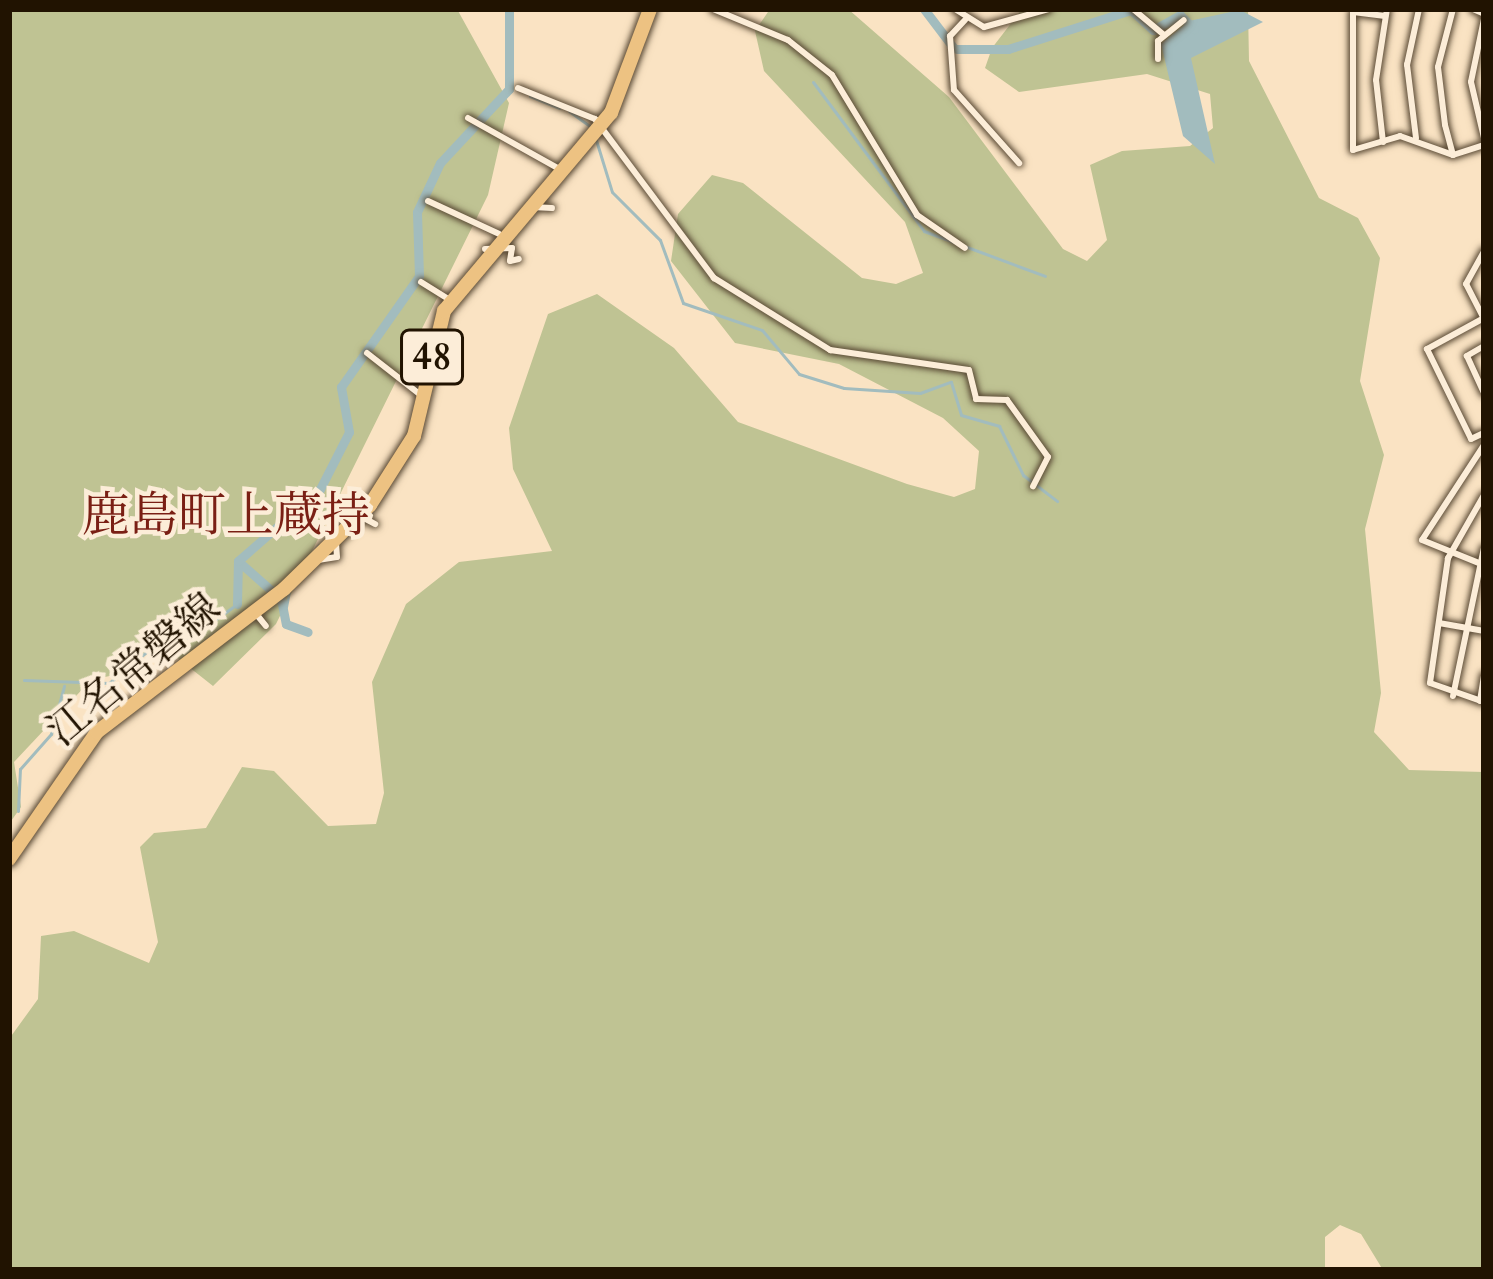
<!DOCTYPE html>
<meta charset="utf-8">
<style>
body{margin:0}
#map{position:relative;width:1493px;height:1279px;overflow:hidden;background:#fae3c3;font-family:Cardo,"Noto Serif JP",serif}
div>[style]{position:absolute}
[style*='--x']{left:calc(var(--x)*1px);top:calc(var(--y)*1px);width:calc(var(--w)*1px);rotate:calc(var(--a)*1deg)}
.green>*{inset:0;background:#bfc393}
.water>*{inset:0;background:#a2bcbe}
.stream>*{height:3px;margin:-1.5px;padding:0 1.5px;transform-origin:1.5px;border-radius:1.5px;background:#a2bcbe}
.river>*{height:9px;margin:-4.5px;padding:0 4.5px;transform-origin:4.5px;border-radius:4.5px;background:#a2bcbe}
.roads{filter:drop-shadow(0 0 3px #574732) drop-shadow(0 0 3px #574732)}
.street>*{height:6px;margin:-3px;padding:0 3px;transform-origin:3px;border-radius:3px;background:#fcedd8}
.primary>*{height:14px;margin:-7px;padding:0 7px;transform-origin:7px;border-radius:7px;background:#edc282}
span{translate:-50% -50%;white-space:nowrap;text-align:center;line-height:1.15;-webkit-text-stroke:9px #fcedd8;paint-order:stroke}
.shield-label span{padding:3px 9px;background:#fcedd8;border:3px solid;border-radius:9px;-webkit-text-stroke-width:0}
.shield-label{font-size:39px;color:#211301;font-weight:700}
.street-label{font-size:42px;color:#211301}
.quarter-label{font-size:48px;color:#7a1f14}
.frame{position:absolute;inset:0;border:12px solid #211301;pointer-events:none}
</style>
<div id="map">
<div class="green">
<i style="clip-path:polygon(9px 9px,457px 9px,509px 103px,488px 195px,276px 624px,213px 686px,156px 641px,128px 672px,91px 680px,14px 762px,21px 807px,9px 824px)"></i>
<i style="clip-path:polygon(770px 9px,848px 9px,949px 97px,1063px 249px,1087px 261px,1107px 240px,1090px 165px,1122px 151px,1190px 146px,1213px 128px,1210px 94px,1147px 74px,1019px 92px,985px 68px,992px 48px,1022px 9px,1248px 9px,1249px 61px,1319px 198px,1358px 218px,1380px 258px,1360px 381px,1384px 455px,1365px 529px,1381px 693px,1374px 732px,1409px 770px,1484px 772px,1484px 1270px,1383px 1270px,1361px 1234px,1340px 1225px,1325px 1237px,1325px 1270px,9px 1270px,9px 1039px,38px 999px,41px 936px,74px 931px,149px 963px,158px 942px,140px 847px,154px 833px,206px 828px,242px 767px,274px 771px,328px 826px,376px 824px,384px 793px,372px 682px,406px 604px,459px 562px,552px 551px,513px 469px,509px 428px,548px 314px,597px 294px,674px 348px,738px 422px,907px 484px,954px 497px,975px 489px,979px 451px,943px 418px,839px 364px,735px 343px,671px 261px,678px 214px,712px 175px,743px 183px,862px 278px,896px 284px,923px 273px,905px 222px,764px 71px,755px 31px)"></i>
</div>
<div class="water">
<i style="clip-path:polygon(1240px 10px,1263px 22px,1191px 58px,1215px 164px,1183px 136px,1161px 44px,1189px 21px)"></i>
</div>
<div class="stream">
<i style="--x:813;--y:82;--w:186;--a:53.3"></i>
<i style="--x:924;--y:231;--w:129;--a:20.4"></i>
<i style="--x:530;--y:96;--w:32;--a:22"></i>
<i style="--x:569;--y:111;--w:27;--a:36"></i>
<i style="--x:596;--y:140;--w:54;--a:72.9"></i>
<i style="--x:612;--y:192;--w:68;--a:45"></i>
<i style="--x:660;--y:240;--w:67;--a:69.9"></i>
<i style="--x:683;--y:303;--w:83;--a:18.9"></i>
<i style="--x:762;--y:330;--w:57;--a:49.9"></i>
<i style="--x:799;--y:374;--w:47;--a:17.3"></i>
<i style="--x:844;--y:388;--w:76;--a:3.8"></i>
<i style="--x:920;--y:393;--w:33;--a:-20"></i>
<i style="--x:951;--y:382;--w:34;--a:73"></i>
<i style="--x:961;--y:415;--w:40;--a:16"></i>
<i style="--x:999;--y:426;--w:55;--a:63.9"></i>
<i style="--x:1023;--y:475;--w:43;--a:37.4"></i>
<i style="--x:316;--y:492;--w:40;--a:41"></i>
<i style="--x:285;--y:583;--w:51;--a:-48.2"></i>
<i style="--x:286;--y:607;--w:16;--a:-79"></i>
<i style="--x:24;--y:680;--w:85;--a:2"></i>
<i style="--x:109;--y:683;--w:62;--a:-39.8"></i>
<i style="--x:157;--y:643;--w:22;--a:8"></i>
<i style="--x:179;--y:646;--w:72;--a:-35.9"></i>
<i style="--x:18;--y:811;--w:42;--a:-87.3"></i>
<i style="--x:20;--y:769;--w:47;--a:-48.5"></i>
<i style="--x:51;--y:734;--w:50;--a:-74.8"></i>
</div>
<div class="river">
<i style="--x:924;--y:9;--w:48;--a:52.7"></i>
<i style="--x:957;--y:49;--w:51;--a:0"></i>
<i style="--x:1008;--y:49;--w:129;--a:-17.6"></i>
<i style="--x:1131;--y:10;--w:30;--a:42"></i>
<i style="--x:1153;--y:30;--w:31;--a:-29"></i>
<i style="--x:1180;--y:15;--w:20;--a:45"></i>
<i style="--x:238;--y:561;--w:57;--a:41.5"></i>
<i style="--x:281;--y:599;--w:25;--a:79"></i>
<i style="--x:286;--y:624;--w:23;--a:20"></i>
<i style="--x:237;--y:604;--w:43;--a:-88.7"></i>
<i style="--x:238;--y:561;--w:109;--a:-41.3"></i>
<i style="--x:320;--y:489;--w:64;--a:-63"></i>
<i style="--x:349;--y:432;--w:46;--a:-100.1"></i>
<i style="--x:341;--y:387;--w:136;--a:-54.9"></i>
<i style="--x:419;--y:276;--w:64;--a:-91.8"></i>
<i style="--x:417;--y:212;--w:54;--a:-64.9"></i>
<i style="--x:440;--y:163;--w:101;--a:-47"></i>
<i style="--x:509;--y:89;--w:80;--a:-90"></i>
</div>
<div class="roads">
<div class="street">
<i style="--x:713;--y:9;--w:81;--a:22.5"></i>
<i style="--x:788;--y:40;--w:56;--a:38.5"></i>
<i style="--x:832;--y:75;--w:164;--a:58.7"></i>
<i style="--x:917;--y:215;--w:58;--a:34.5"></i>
<i style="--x:955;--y:9;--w:34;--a:32"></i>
<i style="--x:984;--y:27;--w:67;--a:-15.5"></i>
<i style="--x:1133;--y:9;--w:39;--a:40"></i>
<i style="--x:1453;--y:9;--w:60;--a:104.5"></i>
<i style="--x:1438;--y:67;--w:58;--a:83.1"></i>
<i style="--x:1445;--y:125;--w:31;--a:75"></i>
<i style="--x:1453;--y:155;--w:33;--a:-18"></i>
<i style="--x:1473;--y:9;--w:12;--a:24"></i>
<i style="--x:1385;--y:16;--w:32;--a:-173"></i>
<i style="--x:1353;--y:12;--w:138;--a:90"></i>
<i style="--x:1353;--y:150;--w:49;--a:-16.6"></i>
<i style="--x:1400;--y:136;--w:56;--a:19.7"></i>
<i style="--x:1484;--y:19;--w:64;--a:101.7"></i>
<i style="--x:1471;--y:82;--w:57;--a:76.9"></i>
<i style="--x:965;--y:20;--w:22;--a:133"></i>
<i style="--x:950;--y:36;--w:54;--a:85.8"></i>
<i style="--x:954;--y:90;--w:98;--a:48.3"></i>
<i style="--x:1158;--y:59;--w:18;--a:-90"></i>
<i style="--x:1158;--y:41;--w:33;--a:-39"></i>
<i style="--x:518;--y:88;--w:83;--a:21.9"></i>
<i style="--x:595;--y:119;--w:199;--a:53.2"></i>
<i style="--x:714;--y:278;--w:137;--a:31.8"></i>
<i style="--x:830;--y:350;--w:140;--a:8.2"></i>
<i style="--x:969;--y:370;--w:30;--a:76"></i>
<i style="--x:976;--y:399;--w:31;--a:2"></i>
<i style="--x:1007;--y:400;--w:70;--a:54.3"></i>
<i style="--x:1048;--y:457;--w:33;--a:117"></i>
<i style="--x:468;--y:118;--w:107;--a:29.2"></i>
<i style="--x:1416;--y:138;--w:74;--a:-97"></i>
<i style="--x:1407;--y:65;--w:57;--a:-77.9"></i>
<i style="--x:1383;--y:142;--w:62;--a:-96.4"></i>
<i style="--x:1376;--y:80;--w:72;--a:-81.2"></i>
<i style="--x:428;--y:201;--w:78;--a:24.9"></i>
<i style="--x:532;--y:207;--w:20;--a:3"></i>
<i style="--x:485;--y:249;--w:27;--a:-2"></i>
<i style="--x:512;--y:248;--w:13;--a:99"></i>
<i style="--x:510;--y:261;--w:9;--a:-13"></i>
<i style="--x:421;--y:282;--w:36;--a:32"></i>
<i style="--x:1483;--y:317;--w:37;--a:-117"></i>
<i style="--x:1466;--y:284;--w:38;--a:-61"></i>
<i style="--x:1484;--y:318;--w:65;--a:151.5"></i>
<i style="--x:1427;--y:349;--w:100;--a:63.9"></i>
<i style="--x:1471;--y:439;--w:14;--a:-25"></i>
<i style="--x:1484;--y:346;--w:20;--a:150"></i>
<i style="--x:1467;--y:356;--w:41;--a:65.3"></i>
<i style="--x:367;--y:353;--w:70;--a:38"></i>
<i style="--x:1484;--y:445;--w:113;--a:123.1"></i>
<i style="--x:1422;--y:540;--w:67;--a:22"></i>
<i style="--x:1484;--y:495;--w:73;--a:119.7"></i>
<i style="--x:1448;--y:558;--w:126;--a:98.2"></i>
<i style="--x:1430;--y:683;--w:57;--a:19.4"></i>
<i style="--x:362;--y:517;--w:15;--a:28"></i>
<i style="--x:318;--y:560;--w:19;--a:-9"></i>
<i style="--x:337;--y:557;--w:13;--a:-94"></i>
<i style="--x:267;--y:606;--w:28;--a:-44"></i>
<i style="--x:257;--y:615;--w:14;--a:51"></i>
<i style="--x:1439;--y:623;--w:46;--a:10.1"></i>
<i style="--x:1453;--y:696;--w:151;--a:-78.2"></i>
<i style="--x:1480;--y:701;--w:26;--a:-81"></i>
</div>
<div class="primary">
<i style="--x:9;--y:859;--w:155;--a:-55.3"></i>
<i style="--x:97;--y:732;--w:235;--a:-37.4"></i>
<i style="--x:284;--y:589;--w:120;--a:-44.3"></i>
<i style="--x:370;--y:505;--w:82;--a:-57.5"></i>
<i style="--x:414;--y:436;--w:129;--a:-76.5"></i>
<i style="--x:444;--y:311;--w:259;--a:-49.9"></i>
<i style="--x:611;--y:113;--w:111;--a:-69.4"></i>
</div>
</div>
<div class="shield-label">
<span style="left:432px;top:357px">48</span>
</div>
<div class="street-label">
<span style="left:134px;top:670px;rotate:-40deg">江名常磐線</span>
</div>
<div class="quarter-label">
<span style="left:226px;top:516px">鹿島町上蔵持</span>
</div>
<div class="frame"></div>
</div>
